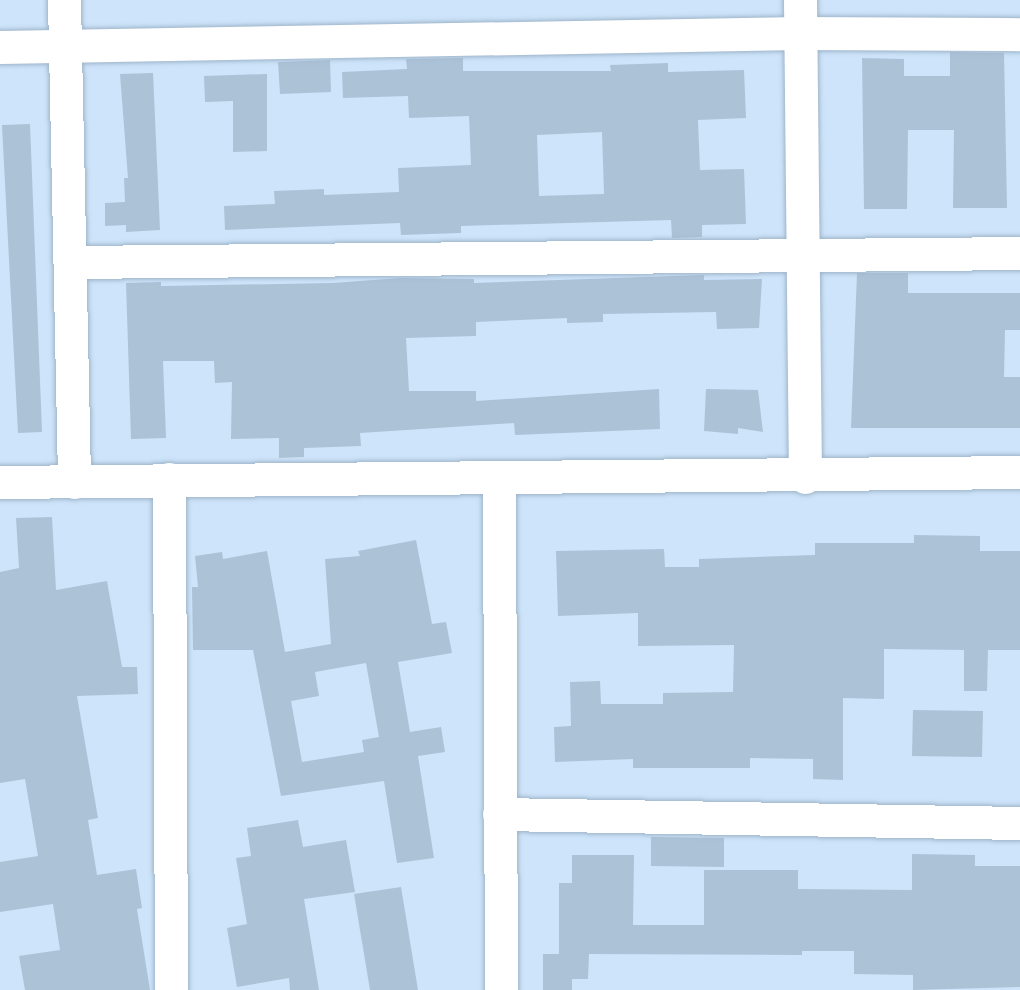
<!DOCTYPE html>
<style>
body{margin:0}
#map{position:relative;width:1020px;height:990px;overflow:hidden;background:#cde4fa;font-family:Montserrat,sans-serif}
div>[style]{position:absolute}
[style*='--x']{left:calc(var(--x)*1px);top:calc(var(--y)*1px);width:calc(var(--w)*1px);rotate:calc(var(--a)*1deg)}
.building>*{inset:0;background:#acc2d7}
.roads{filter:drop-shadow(0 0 2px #9eb4c9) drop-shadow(0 0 2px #9eb4c9)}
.minor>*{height:33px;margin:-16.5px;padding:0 16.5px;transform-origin:16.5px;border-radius:16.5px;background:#fff}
span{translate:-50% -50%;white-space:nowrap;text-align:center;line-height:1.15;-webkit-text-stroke:4.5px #fff;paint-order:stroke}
</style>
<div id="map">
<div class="building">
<i style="clip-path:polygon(950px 52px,1004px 53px,1007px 208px,953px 208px,954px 130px,908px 130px,907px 209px,864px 209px,862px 58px,904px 59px,904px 76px,950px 76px)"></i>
<i style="clip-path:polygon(evenodd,463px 58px,463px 71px,611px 71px,610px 65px,668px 63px,668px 72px,744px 70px,746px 118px,698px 120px,700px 170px,744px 169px,746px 224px,702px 225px,702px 237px,672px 238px,671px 220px,461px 226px,461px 233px,401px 235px,400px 223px,225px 230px,224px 206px,275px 204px,274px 191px,324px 189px,324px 195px,399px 192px,398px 168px,471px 165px,469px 116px,409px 118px,408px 96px,343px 98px,342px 72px,407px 69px,406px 59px,463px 58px,602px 132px,604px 194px,539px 196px,537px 135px,602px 132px)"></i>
<i style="clip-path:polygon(330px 60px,331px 92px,280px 94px,278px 62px)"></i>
<i style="clip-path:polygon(153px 73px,160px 230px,126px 232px,126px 225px,105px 226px,105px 203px,125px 202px,124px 178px,128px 178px,120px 74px)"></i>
<i style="clip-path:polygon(267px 74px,267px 151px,233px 152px,233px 101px,205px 102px,204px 76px)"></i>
<i style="clip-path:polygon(30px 124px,42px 432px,18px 433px,2px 125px)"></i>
<i style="clip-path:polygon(857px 273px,908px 273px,908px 293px,1020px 293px,1020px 330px,1005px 330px,1004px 377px,1020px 377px,1020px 428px,851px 428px)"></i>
<i style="clip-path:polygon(704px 275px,704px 280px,762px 279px,759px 328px,717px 329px,716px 312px,603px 314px,603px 322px,567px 323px,567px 318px,476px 322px,476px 336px,406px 338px,409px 391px,476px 391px,476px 401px,659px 389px,660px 429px,515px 435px,514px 423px,360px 433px,361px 446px,304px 448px,304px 457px,279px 458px,279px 438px,231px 439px,232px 382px,215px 383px,214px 361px,163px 361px,166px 438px,131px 439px,126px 283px,161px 282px,161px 286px,333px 283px,400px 278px,474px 279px,474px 283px)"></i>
<i style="clip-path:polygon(706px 389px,758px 390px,763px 432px,738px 428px,738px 434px,704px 431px)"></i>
<i style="clip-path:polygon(52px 517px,56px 590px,107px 581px,122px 667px,137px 667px,138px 694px,77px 696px,98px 818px,88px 820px,97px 875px,136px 869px,142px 908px,137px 909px,150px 990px,25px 990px,19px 956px,60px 950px,53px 904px,0 912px,0 862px,38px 856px,25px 779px,0 783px,0 572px,19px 568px,16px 518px)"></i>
<i style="clip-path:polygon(914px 535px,980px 536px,980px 551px,1020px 551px,1020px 650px,988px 650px,987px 691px,964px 691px,964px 650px,884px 649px,884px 699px,843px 698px,843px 780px,813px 779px,813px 759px,750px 758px,750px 768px,633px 768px,633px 759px,555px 762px,554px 727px,571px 726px,570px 682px,600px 681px,601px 704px,663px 704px,663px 693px,733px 692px,734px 645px,638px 646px,638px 613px,558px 616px,556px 551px,664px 549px,665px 567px,699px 567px,699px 559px,815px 555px,815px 543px,914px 543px)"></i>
<i style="clip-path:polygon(evenodd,416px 540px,432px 624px,446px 622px,452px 653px,398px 662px,410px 732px,441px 727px,445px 752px,418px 756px,434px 858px,397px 863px,384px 781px,281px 796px,253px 650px,193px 650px,192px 587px,198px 587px,195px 556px,222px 552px,223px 559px,267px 551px,285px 652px,331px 644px,325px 559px,360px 556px,358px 551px,416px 540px,366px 663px,379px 737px,362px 740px,364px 752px,302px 762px,291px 701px,319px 696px,315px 672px,366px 663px)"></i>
<i style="clip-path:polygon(913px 710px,983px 711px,982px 757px,912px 756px)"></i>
<i style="clip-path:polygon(298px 820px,303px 847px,346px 840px,355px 892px,304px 899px,319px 990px,290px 990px,289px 978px,237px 987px,227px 928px,247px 924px,236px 858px,251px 856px,247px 828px)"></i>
<i style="clip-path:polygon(651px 837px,724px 838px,724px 867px,651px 866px)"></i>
<i style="clip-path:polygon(912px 854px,975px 855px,975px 866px,1020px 866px,1020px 987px,913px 990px,913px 975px,854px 974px,854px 951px,802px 951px,802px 955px,589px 954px,588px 979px,572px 979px,572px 990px,543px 990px,543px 954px,559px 954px,559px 883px,572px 883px,572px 855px,634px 855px,633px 925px,704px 925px,704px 870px,798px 870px,798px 889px,912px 890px)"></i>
<i style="clip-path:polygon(401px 887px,418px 990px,370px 990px,354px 894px)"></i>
</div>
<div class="roads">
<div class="minor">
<i style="--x:64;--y:0;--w:482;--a:88.8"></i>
<i style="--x:800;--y:0;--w:477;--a:89.4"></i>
<i style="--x:0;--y:47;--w:799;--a:-1"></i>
<i style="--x:799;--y:33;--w:221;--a:0.3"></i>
<i style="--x:70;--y:262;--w:950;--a:-0.54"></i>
<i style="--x:169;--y:479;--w:511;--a:89.78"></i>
<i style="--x:499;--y:479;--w:511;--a:89.78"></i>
<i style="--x:0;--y:482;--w:1020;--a:-0.56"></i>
<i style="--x:499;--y:814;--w:521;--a:0.99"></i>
</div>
</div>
</div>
